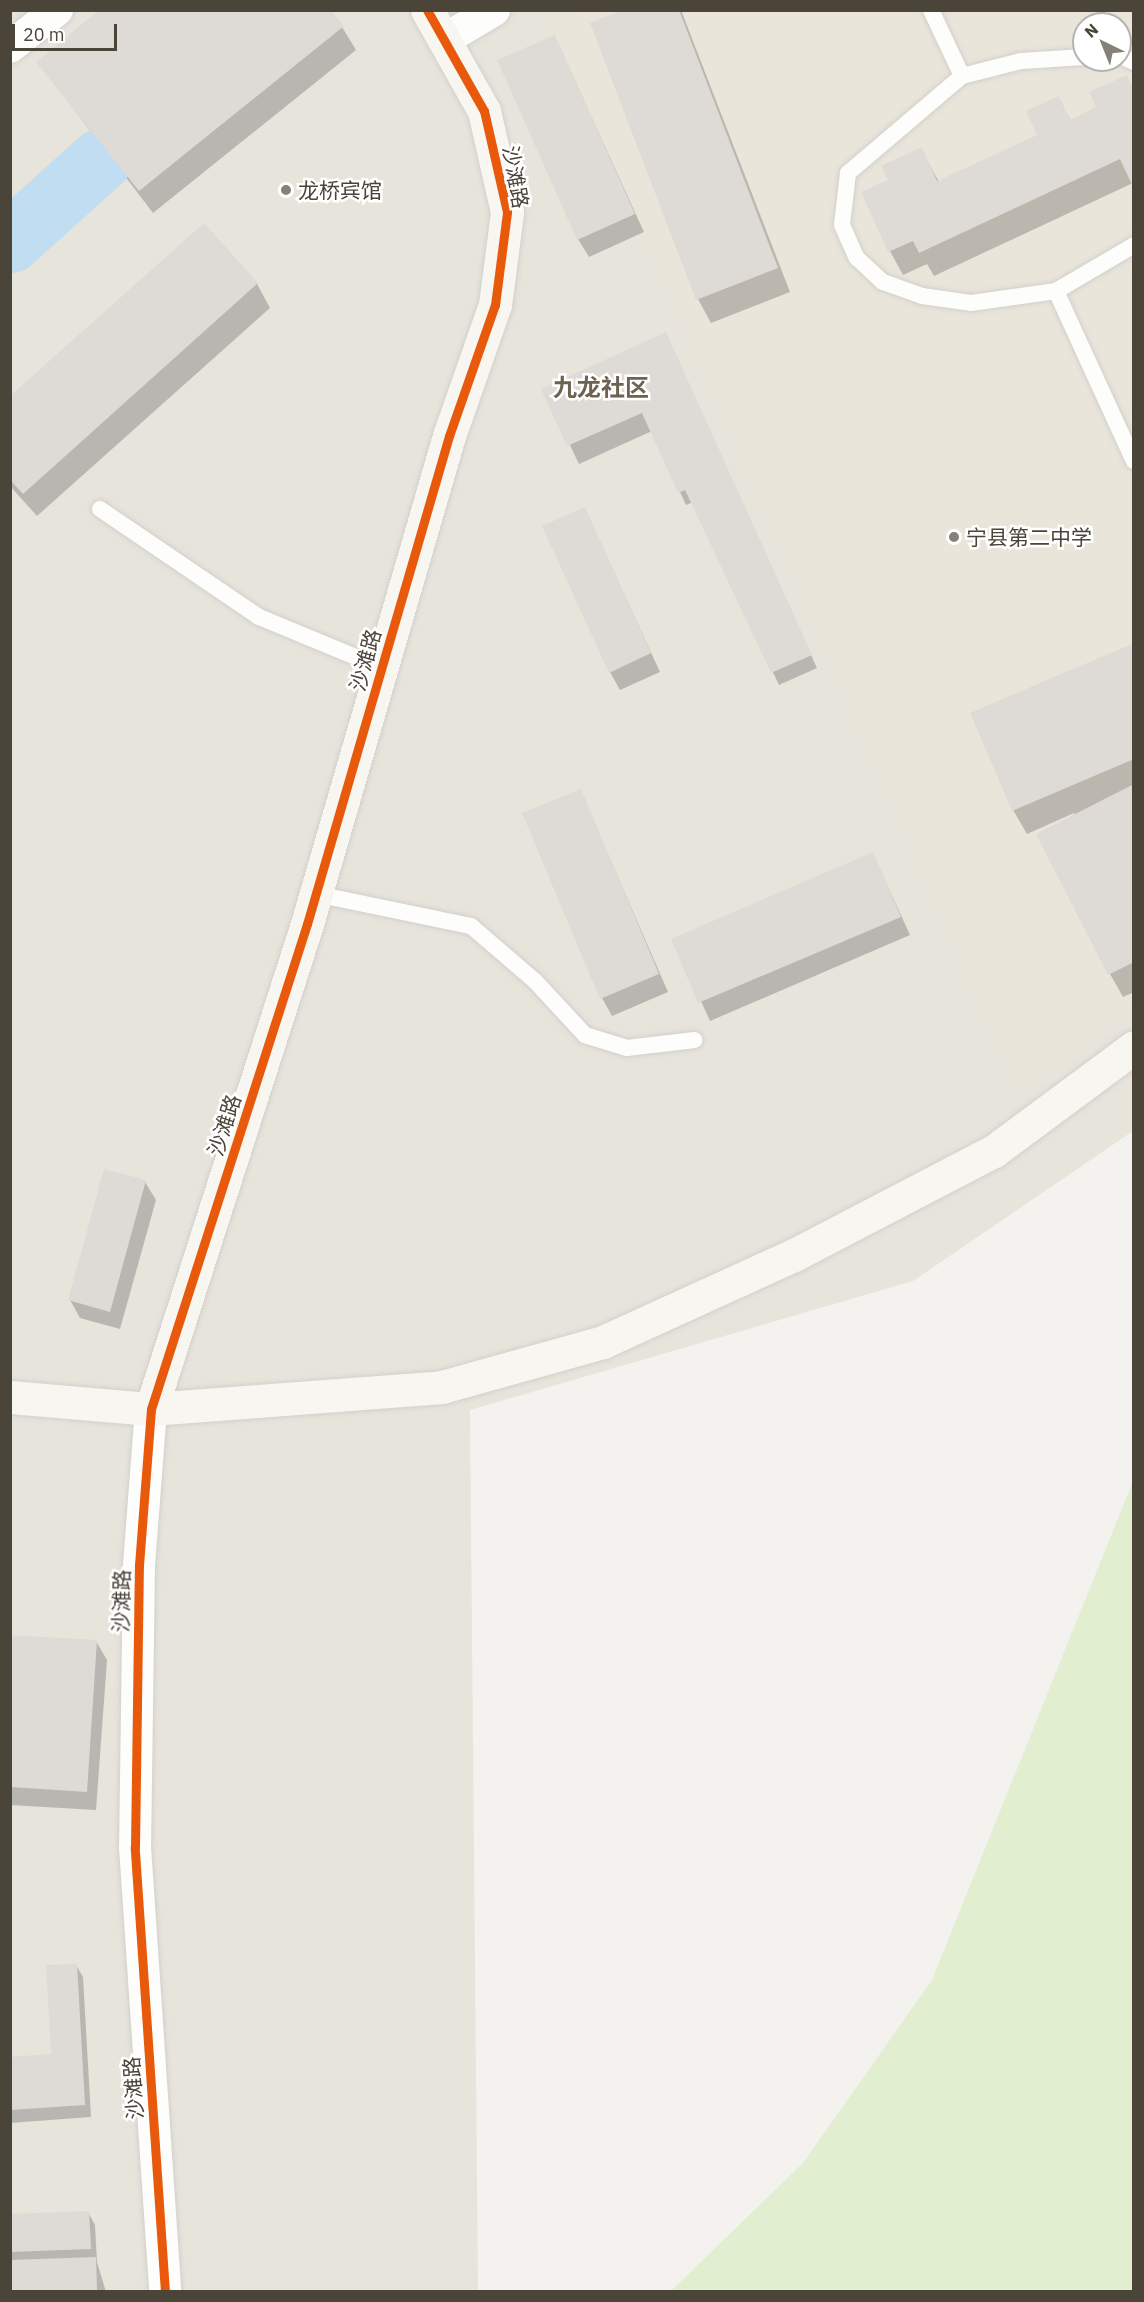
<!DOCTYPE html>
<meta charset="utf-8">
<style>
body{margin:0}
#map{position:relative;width:1144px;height:2302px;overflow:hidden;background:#f4f2ee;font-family:"IBM Plex Sans","Noto Sans SC",sans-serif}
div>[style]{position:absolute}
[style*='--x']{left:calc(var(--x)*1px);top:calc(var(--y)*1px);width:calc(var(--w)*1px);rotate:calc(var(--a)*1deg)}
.residential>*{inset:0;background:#e7e4dc}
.education>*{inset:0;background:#eae5da}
.green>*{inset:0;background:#e1eecf}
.shadow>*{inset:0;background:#0003}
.river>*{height:63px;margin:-31.5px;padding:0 31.5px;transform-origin:31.5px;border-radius:31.5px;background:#c0ddf1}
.building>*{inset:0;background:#dedbd6}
.roads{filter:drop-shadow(0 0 2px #d2d0cb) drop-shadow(0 0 2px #d2d0cb)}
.lane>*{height:16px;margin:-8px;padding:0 8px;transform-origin:8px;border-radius:8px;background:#fdfdfc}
.street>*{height:32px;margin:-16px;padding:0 16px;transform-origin:16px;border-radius:16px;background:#fdfdfc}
.secondary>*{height:33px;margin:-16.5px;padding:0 16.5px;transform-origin:16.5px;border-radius:16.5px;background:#f7f6f1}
.cycleway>*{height:9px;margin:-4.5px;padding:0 4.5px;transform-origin:4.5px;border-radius:4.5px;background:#e8590c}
.dots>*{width:16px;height:16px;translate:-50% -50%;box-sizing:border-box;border:3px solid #fff;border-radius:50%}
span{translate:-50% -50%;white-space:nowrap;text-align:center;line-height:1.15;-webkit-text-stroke:5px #fff;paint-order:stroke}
.street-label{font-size:21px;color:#4b4439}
.poi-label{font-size:21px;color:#4b4439}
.left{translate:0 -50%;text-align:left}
.quarter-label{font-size:24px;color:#6e6250;font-weight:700}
.frame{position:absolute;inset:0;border:12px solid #4b4439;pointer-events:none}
.north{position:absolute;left:1072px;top:12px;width:60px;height:60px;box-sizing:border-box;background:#fff;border:2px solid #b7b4b0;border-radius:50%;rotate:317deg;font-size:16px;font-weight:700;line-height:24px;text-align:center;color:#4b4439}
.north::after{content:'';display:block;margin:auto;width:21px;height:27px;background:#868178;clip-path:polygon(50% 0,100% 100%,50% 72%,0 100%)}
.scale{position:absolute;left:12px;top:24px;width:105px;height:27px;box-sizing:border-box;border:3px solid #4b4439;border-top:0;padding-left:8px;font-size:18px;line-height:21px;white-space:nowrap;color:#4b4439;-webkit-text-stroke:4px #fff;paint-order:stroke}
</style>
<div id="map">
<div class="residential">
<i style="clip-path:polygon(evenodd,11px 11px,1133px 11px,1133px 1131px,913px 1281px,470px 1410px,478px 2291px,11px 2292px,11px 11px,1084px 24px,1120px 24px,1120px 60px,1084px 60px,1084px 24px)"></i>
</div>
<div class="education">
<i style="clip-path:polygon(evenodd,580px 10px,1133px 11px,1133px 1013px,1020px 1095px,551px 24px,580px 10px,1084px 24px,1120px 24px,1120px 60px,1084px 60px,1084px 24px)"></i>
</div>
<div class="green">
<i style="clip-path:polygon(1133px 1481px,1133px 2291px,671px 2291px,803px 2163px,932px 1980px)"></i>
</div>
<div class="shadow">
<i style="clip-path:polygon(627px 10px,681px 10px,790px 292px,711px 323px,698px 299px)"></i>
<i style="clip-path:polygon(342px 27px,356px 50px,153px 213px,38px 62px)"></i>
<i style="clip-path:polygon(555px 37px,644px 232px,589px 257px,578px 239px)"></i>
<i style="clip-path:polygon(1134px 90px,1133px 183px,934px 276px,927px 264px,903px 275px,890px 251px,890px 180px,921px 149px,939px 182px,1039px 136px,1058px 98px,1071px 121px)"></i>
<i style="clip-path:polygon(204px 225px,257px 284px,270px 308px,37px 516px,10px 486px,10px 398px)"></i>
<i style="clip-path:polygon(665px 334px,817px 668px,779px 685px,693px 502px,686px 505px,652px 431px,579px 464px,543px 389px)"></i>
<i style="clip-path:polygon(585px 509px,660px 672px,620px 690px,610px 672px)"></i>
<i style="clip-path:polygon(1134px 645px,1134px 992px,1123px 997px,1110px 974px,1074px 813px,1027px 834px,1013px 810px)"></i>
<i style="clip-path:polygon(580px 790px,668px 992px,612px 1016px,602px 998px)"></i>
<i style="clip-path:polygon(873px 854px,910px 935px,710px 1021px,673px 940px)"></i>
<i style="clip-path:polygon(145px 1182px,156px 1200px,120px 1329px,80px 1318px,70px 1300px)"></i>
<i style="clip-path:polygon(10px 1636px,96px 1641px,107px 1660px,96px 1810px,10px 1805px)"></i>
<i style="clip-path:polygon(76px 1965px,83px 1977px,91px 2117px,10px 2123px,10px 2058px,53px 2056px)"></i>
<i style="clip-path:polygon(88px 2212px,95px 2225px,97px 2262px,106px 2292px,10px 2292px,10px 2215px)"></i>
</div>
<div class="river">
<i style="--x:10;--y:241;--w:122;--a:-42"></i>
</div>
<div class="building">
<i style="clip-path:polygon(99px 10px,331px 10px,344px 26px,139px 191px,36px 62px)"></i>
<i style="clip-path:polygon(622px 10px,679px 10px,778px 268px,696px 300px,590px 23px)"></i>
<i style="clip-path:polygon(555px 35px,635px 214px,577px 240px,497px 60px)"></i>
<i style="clip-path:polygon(1127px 75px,1134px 90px,1134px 189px,1120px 159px,919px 253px,913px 241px,888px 252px,861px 192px,888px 180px,881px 166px,922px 147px,937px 181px,1037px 135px,1026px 111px,1059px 96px,1070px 120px,1096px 107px,1089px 92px)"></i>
<i style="clip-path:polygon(204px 223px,258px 283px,23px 494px,10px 480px,10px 396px)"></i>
<i style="clip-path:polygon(666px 332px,812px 655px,771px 673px,685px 490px,678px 493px,642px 413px,567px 446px,541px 389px)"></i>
<i style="clip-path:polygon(585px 507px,651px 653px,609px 673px,542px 526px)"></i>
<i style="clip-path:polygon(1134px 643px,1134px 759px,1012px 811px,970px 713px)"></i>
<i style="clip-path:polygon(1134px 784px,1134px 962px,1108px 975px,1036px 834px)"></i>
<i style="clip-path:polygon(581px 789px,659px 974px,600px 999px,522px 813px)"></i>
<i style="clip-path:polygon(873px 852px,901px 917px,698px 1003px,671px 939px)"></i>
<i style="clip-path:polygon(104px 1169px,146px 1180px,110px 1312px,68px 1300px)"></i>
<i style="clip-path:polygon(10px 1635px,97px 1640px,87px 1792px,10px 1787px)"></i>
<i style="clip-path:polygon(77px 1964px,85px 2105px,10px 2110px,10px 2057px,51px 2054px,46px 1965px)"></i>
<i style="clip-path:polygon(89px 2211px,91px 2249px,10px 2252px,10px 2214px)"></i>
<i style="clip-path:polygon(96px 2257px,97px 2292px,10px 2292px,10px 2260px)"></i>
</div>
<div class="roads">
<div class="lane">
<i style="--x:931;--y:10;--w:73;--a:64.8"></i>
<i style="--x:1120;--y:56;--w:15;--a:23"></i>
<i style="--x:1084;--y:57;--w:63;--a:176.4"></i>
<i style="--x:1021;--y:61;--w:61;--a:165.7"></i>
<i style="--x:962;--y:76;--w:150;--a:139.6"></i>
<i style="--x:848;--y:173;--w:52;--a:96.6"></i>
<i style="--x:842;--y:225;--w:36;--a:66"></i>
<i style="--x:857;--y:258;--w:35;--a:43"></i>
<i style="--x:883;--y:282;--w:41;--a:19.7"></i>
<i style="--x:922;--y:296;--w:49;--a:8.1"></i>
<i style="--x:971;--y:303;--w:86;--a:-8"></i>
<i style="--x:1056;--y:291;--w:91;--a:-30.5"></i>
<i style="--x:1056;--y:291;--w:187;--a:65.4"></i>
<i style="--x:100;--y:509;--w:192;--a:34.2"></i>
<i style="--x:259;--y:617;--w:133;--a:22.5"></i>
<i style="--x:316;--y:894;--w:158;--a:11.7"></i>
<i style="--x:471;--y:926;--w:84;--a:40.7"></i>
<i style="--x:535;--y:981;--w:74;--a:47.2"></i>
<i style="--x:585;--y:1035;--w:44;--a:17.2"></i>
<i style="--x:627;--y:1048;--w:68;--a:-6.7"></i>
</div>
<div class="street">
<i style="--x:447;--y:38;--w:55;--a:-30.8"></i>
<i style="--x:10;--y:47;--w:60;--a:-38.2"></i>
<i style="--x:151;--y:1409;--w:156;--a:94.4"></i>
<i style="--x:139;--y:1565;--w:282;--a:90.8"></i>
<i style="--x:135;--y:1847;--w:446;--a:86.1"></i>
</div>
<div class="secondary">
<i style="--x:10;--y:1397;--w:142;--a:4.9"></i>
<i style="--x:151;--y:1409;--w:292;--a:-4.3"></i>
<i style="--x:442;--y:1387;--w:167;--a:-15.6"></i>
<i style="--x:603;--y:1342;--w:210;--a:-24.5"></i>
<i style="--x:794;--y:1255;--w:225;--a:-27.5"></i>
<i style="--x:994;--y:1151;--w:174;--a:-36.6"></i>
<i style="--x:151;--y:1409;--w:509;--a:-72.17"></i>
<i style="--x:307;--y:924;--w:508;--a:-73.78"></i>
<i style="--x:449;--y:436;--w:139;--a:-70.7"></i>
<i style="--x:495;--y:305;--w:94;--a:-82.6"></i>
<i style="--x:507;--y:212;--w:104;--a:-102.8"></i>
<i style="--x:484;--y:111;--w:116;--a:-119.4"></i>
</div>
</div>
<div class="cycleway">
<i style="--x:165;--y:2292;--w:446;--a:-93.9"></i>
<i style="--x:135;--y:1847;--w:282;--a:-89.2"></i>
<i style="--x:139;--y:1565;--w:156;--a:-85.6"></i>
<i style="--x:151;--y:1409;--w:509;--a:-72.17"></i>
<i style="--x:307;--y:924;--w:508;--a:-73.78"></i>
<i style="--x:449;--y:436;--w:139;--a:-70.7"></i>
<i style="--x:495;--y:305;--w:94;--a:-82.6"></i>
<i style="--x:507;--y:212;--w:104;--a:-102.8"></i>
<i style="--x:484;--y:111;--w:116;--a:-119.4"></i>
</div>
<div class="dots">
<i style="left:286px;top:190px;background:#868178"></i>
<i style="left:954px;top:537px;background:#868178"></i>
</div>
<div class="street-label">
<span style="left:516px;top:177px;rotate:80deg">沙滩路</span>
<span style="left:365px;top:660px;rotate:-74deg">沙滩路</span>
<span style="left:224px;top:1125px;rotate:-72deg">沙滩路</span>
<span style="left:121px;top:1601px;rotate:-89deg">沙滩路</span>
<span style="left:133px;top:2088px;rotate:-94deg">沙滩路</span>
</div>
<div class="poi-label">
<span class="left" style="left:298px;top:190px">龙桥宾馆</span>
<span class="left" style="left:966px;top:537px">宁县第二中学</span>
</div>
<div class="quarter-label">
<span style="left:601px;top:388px">九龙社区</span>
</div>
<div class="frame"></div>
<div class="north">N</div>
<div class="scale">20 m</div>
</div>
